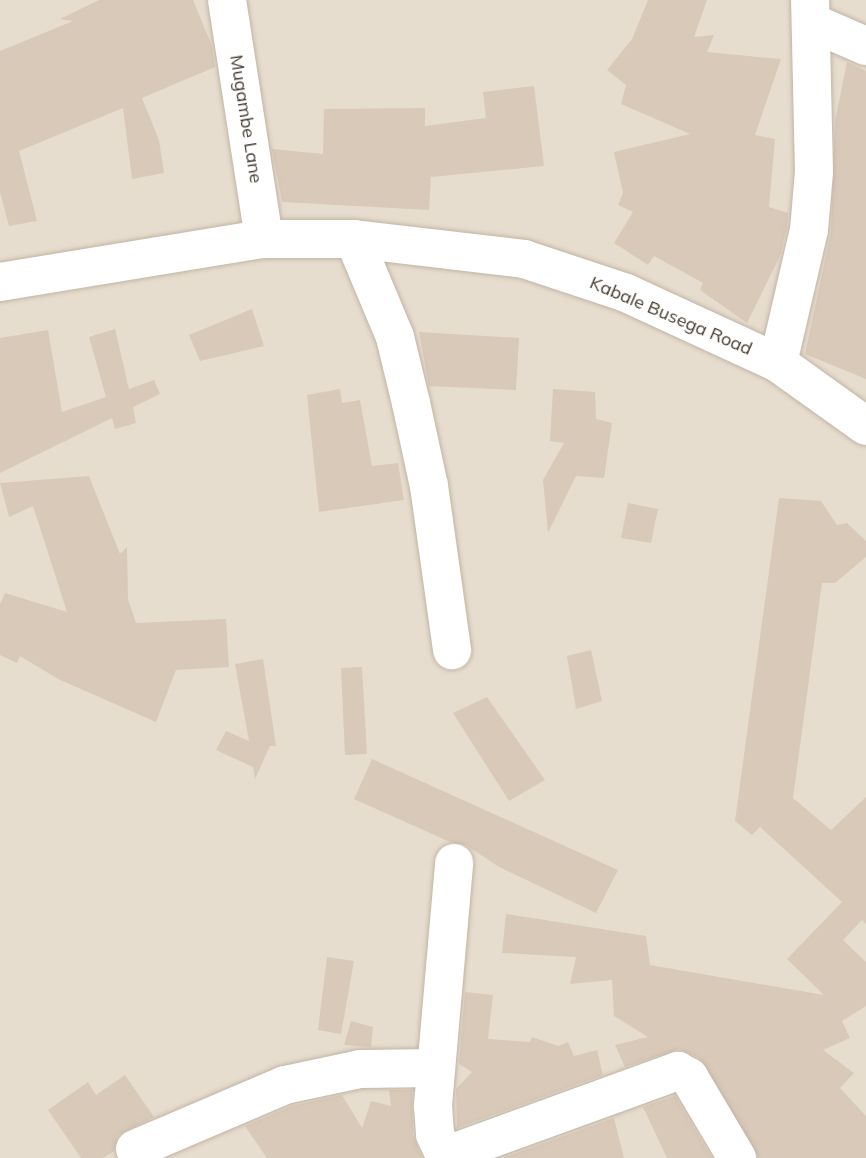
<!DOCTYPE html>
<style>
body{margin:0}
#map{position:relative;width:866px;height:1158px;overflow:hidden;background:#f3ebe0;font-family:Mulish,sans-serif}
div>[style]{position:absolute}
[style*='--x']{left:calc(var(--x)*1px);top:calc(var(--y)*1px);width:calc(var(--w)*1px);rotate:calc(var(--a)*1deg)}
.residential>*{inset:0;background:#e7ddce}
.building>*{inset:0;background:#d9c9b8}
.roads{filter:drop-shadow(0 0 2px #c1b5a5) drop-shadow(0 0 2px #c1b5a5)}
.minor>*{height:38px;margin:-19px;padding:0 19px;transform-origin:19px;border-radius:19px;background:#fff}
span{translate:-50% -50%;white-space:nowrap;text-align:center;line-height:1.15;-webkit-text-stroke:7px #fff;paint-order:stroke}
.street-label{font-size:18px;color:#443b31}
</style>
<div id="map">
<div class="residential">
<i style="clip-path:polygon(0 0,866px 0,866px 1158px,0 1158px)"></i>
</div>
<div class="building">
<i style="clip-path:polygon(99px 0,193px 0,212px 46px,215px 67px,142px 98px,159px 140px,164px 173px,132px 179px,123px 108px,19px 151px,37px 221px,9px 226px,0 192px,0 51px,73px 21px,60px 19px)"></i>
<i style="clip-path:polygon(648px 0,707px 0,694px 37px,714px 35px,707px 52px,781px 59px,755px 135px,775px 139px,769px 207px,788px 213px,787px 227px,780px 256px,747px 323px,700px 290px,703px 283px,654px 256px,648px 265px,614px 243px,633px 212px,618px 205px,623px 193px,614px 152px,690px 134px,621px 104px,626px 85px,607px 70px,632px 39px)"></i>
<i style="clip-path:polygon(847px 62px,866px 71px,866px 379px,805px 354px,831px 232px,835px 121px)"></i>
<i style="clip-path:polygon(534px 86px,544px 166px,431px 177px,429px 210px,282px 202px,272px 149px,323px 154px,324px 109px,425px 108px,425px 126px,486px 118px,483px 92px)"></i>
<i style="clip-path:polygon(252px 309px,264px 346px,200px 361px,189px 335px)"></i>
<i style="clip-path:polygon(115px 329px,129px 389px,154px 380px,160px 394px,133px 407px,136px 423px,115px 429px,112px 418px,0 473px,0 338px,48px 330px,62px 412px,106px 397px,89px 337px)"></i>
<i style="clip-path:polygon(419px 332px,519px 338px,516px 390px,429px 386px)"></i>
<i style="clip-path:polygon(340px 389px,342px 403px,360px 400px,372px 466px,398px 463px,404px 500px,319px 512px,307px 395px)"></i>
<i style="clip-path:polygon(553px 389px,595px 392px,596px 419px,612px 423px,604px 478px,576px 476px,548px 533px,543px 480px,564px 443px,550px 441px)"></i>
<i style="clip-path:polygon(89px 476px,120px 554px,127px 547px,128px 599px,136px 623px,226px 619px,229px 667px,176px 670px,156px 722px,58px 679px,20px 656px,17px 663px,0 655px,0 604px,5px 593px,67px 612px,33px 506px,9px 517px,0 483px)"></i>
<i style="clip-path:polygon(779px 498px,821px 501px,837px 525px,847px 523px,866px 541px,866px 557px,835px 583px,822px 583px,793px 798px,831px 830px,866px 797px,866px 924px,862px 920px,843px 940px,866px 962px,866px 1006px,842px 1021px,850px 1038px,823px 1050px,854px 1073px,840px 1088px,866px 1116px,866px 1158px,759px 1158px,699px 1058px,679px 1049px,625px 1067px,615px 1045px,648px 1037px,614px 1016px,612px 980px,570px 984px,576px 957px,502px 953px,506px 914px,646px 936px,650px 965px,824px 995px,787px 959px,842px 902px,760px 827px,752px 835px,735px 821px)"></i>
<i style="clip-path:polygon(628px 503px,658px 509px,651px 543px,621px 538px)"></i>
<i style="clip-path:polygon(591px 650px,602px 701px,576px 709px,567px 656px)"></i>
<i style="clip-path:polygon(263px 659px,276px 746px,270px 746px,255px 779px,253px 767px,216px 750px,226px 731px,249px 741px,235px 664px)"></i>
<i style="clip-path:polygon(362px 667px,367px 754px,345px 755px,341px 668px)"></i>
<i style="clip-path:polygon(487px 697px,545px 780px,509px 801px,453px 713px)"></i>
<i style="clip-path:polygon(372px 759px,618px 870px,596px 913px,499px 867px,466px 845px,450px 842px,354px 799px)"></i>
<i style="clip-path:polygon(327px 957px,354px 961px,341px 1034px,318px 1030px)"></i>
<i style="clip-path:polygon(465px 992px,493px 995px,488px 1039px,530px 1042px,532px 1037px,558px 1046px,568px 1042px,574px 1056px,597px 1050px,603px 1075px,457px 1128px,456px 1089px,472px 1072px,459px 1064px)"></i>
<i style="clip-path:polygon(351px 1021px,373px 1027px,371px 1047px,344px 1045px)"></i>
<i style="clip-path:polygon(125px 1075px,154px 1117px,118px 1135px,114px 1151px,103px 1158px,81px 1158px,48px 1110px,88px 1082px,96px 1095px)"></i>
<i style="clip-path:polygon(389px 1090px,412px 1090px,413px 1136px,422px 1158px,267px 1158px,245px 1126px,292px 1106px,342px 1095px,362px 1128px,371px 1101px,391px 1106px)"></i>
<i style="clip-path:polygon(675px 1096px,712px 1158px,667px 1158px,643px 1107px)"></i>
<i style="clip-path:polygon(614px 1118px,624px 1158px,503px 1158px)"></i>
</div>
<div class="roads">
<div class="minor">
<i style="--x:227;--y:0;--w:242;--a:81.2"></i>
<i style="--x:813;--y:23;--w:58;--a:23.5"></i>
<i style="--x:354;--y:239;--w:106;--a:67.3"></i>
<i style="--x:395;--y:337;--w:68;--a:76.4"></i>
<i style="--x:411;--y:403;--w:85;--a:77.8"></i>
<i style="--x:429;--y:486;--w:166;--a:82"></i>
<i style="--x:0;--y:282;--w:267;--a:-9.3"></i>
<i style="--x:264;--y:239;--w:90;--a:0"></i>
<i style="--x:354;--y:239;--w:171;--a:6.7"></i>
<i style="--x:524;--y:259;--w:108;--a:18.4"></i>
<i style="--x:626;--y:293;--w:167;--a:24.7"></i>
<i style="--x:778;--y:363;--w:108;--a:35.6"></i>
<i style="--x:778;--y:363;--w:137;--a:-76.9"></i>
<i style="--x:809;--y:230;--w:58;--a:-85.1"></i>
<i style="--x:814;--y:172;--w:172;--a:-91.3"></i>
<i style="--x:135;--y:1149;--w:163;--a:-23.1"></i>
<i style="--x:285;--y:1085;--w:77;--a:-12"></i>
<i style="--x:360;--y:1069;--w:76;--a:-0.8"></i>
<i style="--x:444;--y:1156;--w:249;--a:-20"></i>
<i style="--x:678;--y:1071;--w:13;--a:29"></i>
<i style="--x:689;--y:1077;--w:94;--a:59.3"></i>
<i style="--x:446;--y:1158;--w:26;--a:-115"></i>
<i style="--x:435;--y:1134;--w:29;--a:-94"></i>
<i style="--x:433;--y:1105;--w:243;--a:-85"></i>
</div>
</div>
<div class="street-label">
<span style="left:246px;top:119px;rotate:81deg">Mugambe Lane</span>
<span style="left:671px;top:316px;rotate:23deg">Kabale Busega Road</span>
</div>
</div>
